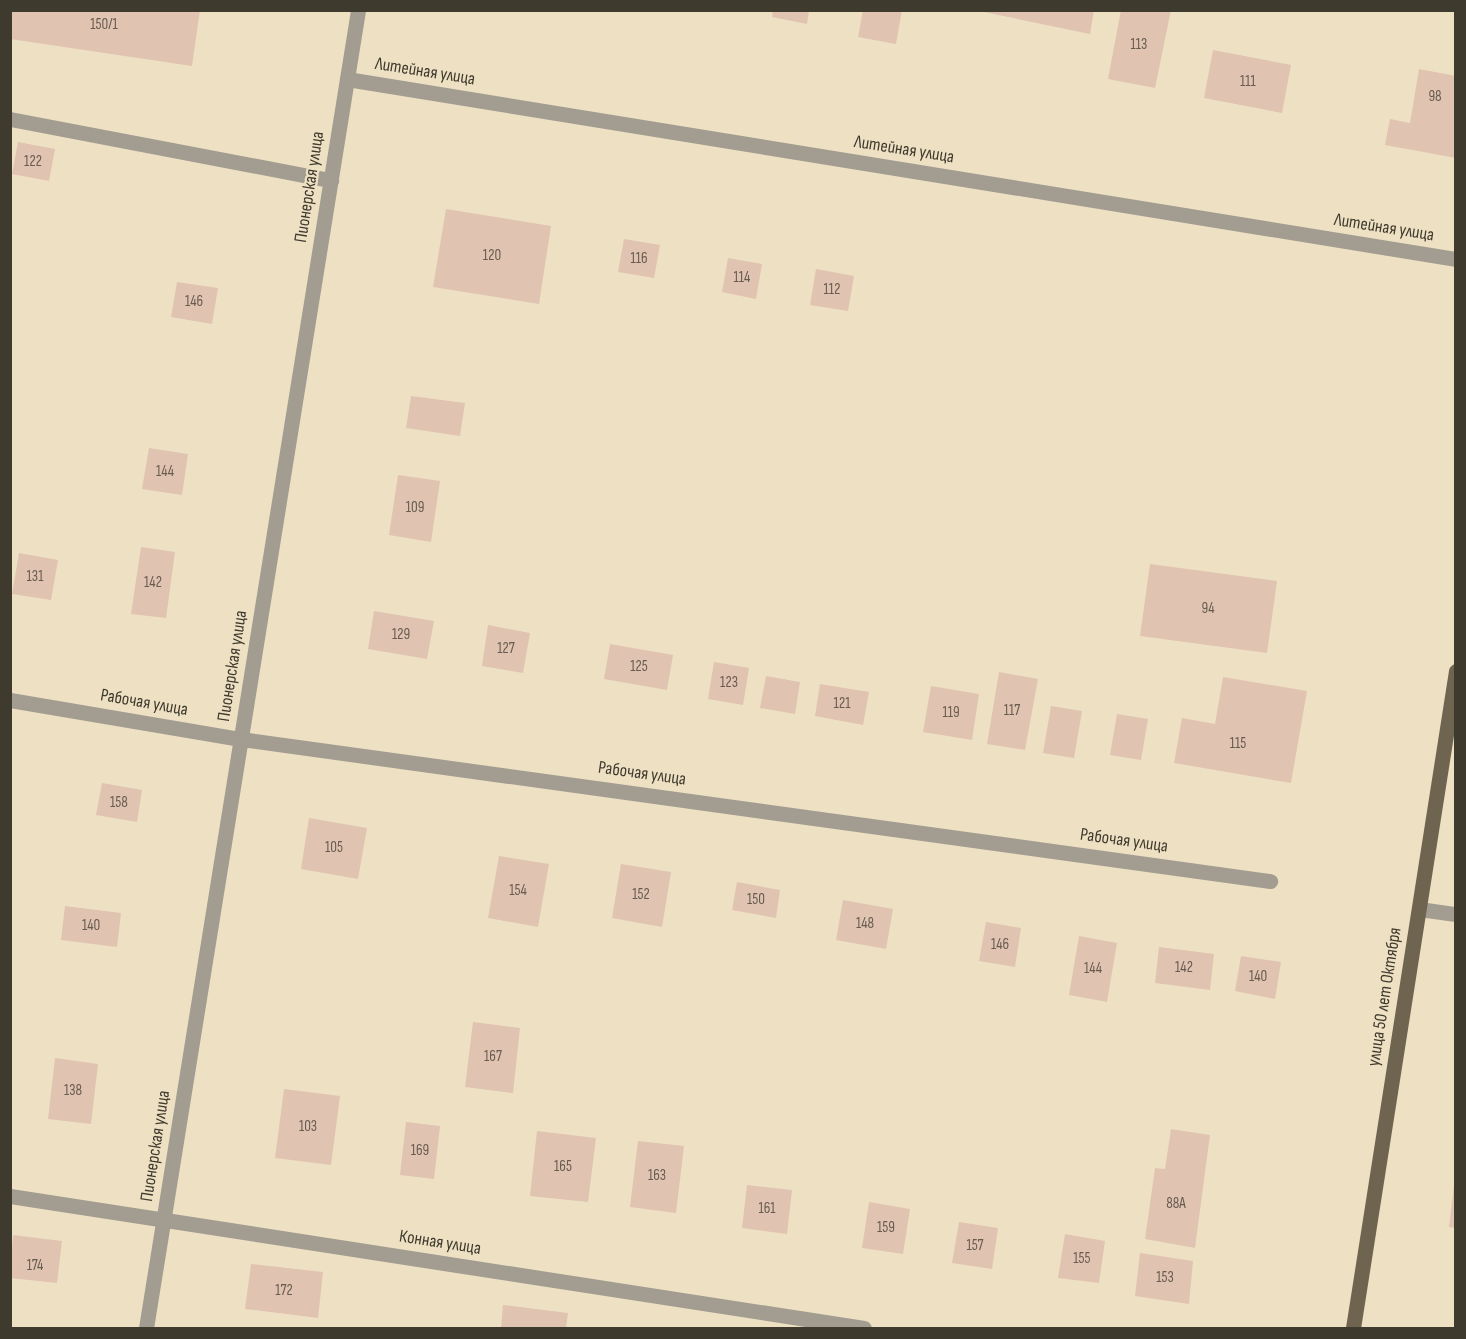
<!DOCTYPE html>
<meta charset="utf-8">
<style>
body{margin:0}
#map{position:relative;width:1466px;height:1339px;overflow:hidden;background:#eee1c3;font-family:"Sofia Sans Condensed",sans-serif}
div>[style]{position:absolute}
[style*='--x']{left:calc(var(--x)*1px);top:calc(var(--y)*1px);width:calc(var(--w)*1px);rotate:calc(var(--a)*1deg)}
.building>*{inset:0;background:#e0c3b1}
.minor>*{height:15px;margin:-7.5px;padding:0 7.5px;transform-origin:7.5px;border-radius:7.5px;background:#a39d91}
.major>*{height:15px;margin:-7.5px;padding:0 7.5px;transform-origin:7.5px;border-radius:7.5px;background:#6f644f}
span{translate:-50% -50%;white-space:nowrap;text-align:center;line-height:1.15;-webkit-text-stroke:4.5px #eee1c3;paint-order:stroke}
.number-label{font-size:15px;color:#675c4f}
.number-label span{-webkit-text-stroke-width:0}
.street-label{font-size:18px;color:#3f3a2e}
.frame{position:absolute;inset:0;border:12px solid #3f3a2e;pointer-events:none}
</style>
<div id="map">
<div class="building">
<i style="clip-path:polygon(10px 10px,200px 10px,192px 66px,10px 39px)"></i>
<i style="clip-path:polygon(773px 10px,809px 10px,807px 24px,772px 17px)"></i>
<i style="clip-path:polygon(863px 10px,902px 10px,896px 44px,858px 37px)"></i>
<i style="clip-path:polygon(974px 10px,1094px 10px,1090px 34px)"></i>
<i style="clip-path:polygon(1121px 10px,1171px 10px,1155px 88px,1108px 79px)"></i>
<i style="clip-path:polygon(1213px 50px,1291px 65px,1282px 113px,1204px 98px)"></i>
<i style="clip-path:polygon(1419px 69px,1456px 76px,1456px 158px,1385px 145px,1390px 119px,1410px 123px)"></i>
<i style="clip-path:polygon(18px 142px,55px 149px,49px 181px,12px 174px)"></i>
<i style="clip-path:polygon(446px 209px,551px 226px,539px 304px,433px 287px)"></i>
<i style="clip-path:polygon(624px 239px,660px 245px,654px 278px,618px 272px)"></i>
<i style="clip-path:polygon(728px 258px,762px 264px,756px 299px,722px 292px)"></i>
<i style="clip-path:polygon(816px 269px,854px 276px,848px 311px,810px 305px)"></i>
<i style="clip-path:polygon(177px 282px,218px 288px,212px 324px,171px 317px)"></i>
<i style="clip-path:polygon(411px 396px,465px 403px,460px 436px,406px 428px)"></i>
<i style="clip-path:polygon(149px 448px,188px 454px,182px 495px,142px 489px)"></i>
<i style="clip-path:polygon(398px 475px,440px 481px,431px 542px,389px 535px)"></i>
<i style="clip-path:polygon(141px 547px,175px 552px,166px 618px,131px 614px)"></i>
<i style="clip-path:polygon(19px 553px,58px 560px,51px 600px,12px 594px)"></i>
<i style="clip-path:polygon(1150px 564px,1277px 581px,1267px 653px,1140px 636px)"></i>
<i style="clip-path:polygon(374px 611px,434px 621px,427px 659px,368px 649px)"></i>
<i style="clip-path:polygon(488px 625px,530px 633px,523px 673px,482px 666px)"></i>
<i style="clip-path:polygon(610px 644px,673px 655px,667px 690px,604px 679px)"></i>
<i style="clip-path:polygon(714px 662px,749px 668px,743px 705px,708px 699px)"></i>
<i style="clip-path:polygon(999px 672px,1038px 679px,1025px 750px,987px 744px)"></i>
<i style="clip-path:polygon(766px 676px,800px 682px,795px 714px,760px 708px)"></i>
<i style="clip-path:polygon(1223px 677px,1307px 691px,1291px 783px,1174px 763px,1182px 718px,1215px 724px)"></i>
<i style="clip-path:polygon(820px 684px,869px 692px,863px 725px,815px 716px)"></i>
<i style="clip-path:polygon(931px 686px,979px 694px,972px 740px,923px 732px)"></i>
<i style="clip-path:polygon(1051px 706px,1082px 711px,1074px 758px,1043px 753px)"></i>
<i style="clip-path:polygon(1117px 714px,1148px 719px,1141px 760px,1110px 755px)"></i>
<i style="clip-path:polygon(102px 783px,142px 790px,137px 822px,96px 815px)"></i>
<i style="clip-path:polygon(309px 818px,367px 828px,358px 879px,301px 869px)"></i>
<i style="clip-path:polygon(499px 856px,549px 864px,538px 927px,488px 918px)"></i>
<i style="clip-path:polygon(621px 864px,671px 872px,662px 927px,612px 918px)"></i>
<i style="clip-path:polygon(737px 882px,780px 890px,776px 918px,732px 910px)"></i>
<i style="clip-path:polygon(843px 900px,893px 909px,886px 949px,836px 940px)"></i>
<i style="clip-path:polygon(65px 906px,121px 913px,117px 947px,61px 940px)"></i>
<i style="clip-path:polygon(986px 922px,1021px 928px,1015px 967px,979px 961px)"></i>
<i style="clip-path:polygon(1079px 936px,1117px 943px,1107px 1002px,1069px 995px)"></i>
<i style="clip-path:polygon(1159px 947px,1214px 954px,1210px 990px,1155px 983px)"></i>
<i style="clip-path:polygon(1241px 956px,1281px 962px,1275px 999px,1235px 991px)"></i>
<i style="clip-path:polygon(473px 1022px,520px 1028px,513px 1093px,465px 1087px)"></i>
<i style="clip-path:polygon(55px 1058px,98px 1064px,91px 1124px,48px 1119px)"></i>
<i style="clip-path:polygon(284px 1089px,340px 1096px,331px 1165px,275px 1158px)"></i>
<i style="clip-path:polygon(406px 1122px,440px 1126px,434px 1179px,400px 1175px)"></i>
<i style="clip-path:polygon(1171px 1129px,1210px 1135px,1195px 1248px,1145px 1239px,1155px 1168px,1165px 1169px)"></i>
<i style="clip-path:polygon(537px 1131px,596px 1138px,588px 1202px,530px 1196px)"></i>
<i style="clip-path:polygon(638px 1141px,684px 1146px,676px 1213px,630px 1207px)"></i>
<i style="clip-path:polygon(747px 1185px,792px 1190px,787px 1234px,742px 1228px)"></i>
<i style="clip-path:polygon(1454px 1185px,1456px 1185px,1456px 1228px,1449px 1227px)"></i>
<i style="clip-path:polygon(869px 1202px,910px 1209px,903px 1254px,862px 1248px)"></i>
<i style="clip-path:polygon(959px 1222px,998px 1228px,992px 1269px,952px 1263px)"></i>
<i style="clip-path:polygon(1065px 1234px,1105px 1241px,1099px 1283px,1058px 1278px)"></i>
<i style="clip-path:polygon(13px 1235px,62px 1241px,57px 1283px,10px 1278px)"></i>
<i style="clip-path:polygon(1140px 1253px,1193px 1261px,1189px 1304px,1135px 1296px)"></i>
<i style="clip-path:polygon(251px 1264px,323px 1272px,318px 1318px,245px 1309px)"></i>
<i style="clip-path:polygon(503px 1305px,568px 1313px,566px 1328px,501px 1328px)"></i>
</div>
<div class="minor">
<i style="--x:347;--y:79;--w:1124;--a:9.22"></i>
<i style="--x:10;--y:119;--w:327;--a:10.8"></i>
<i style="--x:10;--y:700;--w:234;--a:9.6"></i>
<i style="--x:241;--y:739;--w:1039;--a:7.86"></i>
<i style="--x:1419;--y:909;--w:37;--a:8"></i>
<i style="--x:10;--y:1196;--w:864;--a:8.79"></i>
<i style="--x:146;--y:1328;--w:1335;--a:-80.86"></i>
</div>
<div class="major">
<i style="--x:1353;--y:1328;--w:665;--a:-81.09"></i>
</div>
<div class="number-label">
<span style="left:104px;top:25px">150/1</span>
<span style="left:1139px;top:45px">113</span>
<span style="left:1248px;top:82px">111</span>
<span style="left:1435px;top:97px">98</span>
<span style="left:33px;top:162px">122</span>
<span style="left:492px;top:256px">120</span>
<span style="left:639px;top:259px">116</span>
<span style="left:742px;top:278px">114</span>
<span style="left:832px;top:290px">112</span>
<span style="left:194px;top:302px">146</span>
<span style="left:165px;top:472px">144</span>
<span style="left:415px;top:508px">109</span>
<span style="left:35px;top:577px">131</span>
<span style="left:153px;top:583px">142</span>
<span style="left:1208px;top:609px">94</span>
<span style="left:401px;top:635px">129</span>
<span style="left:506px;top:649px">127</span>
<span style="left:639px;top:667px">125</span>
<span style="left:729px;top:683px">123</span>
<span style="left:842px;top:704px">121</span>
<span style="left:1012px;top:711px">117</span>
<span style="left:951px;top:713px">119</span>
<span style="left:1238px;top:744px">115</span>
<span style="left:119px;top:803px">158</span>
<span style="left:334px;top:848px">105</span>
<span style="left:518px;top:891px">154</span>
<span style="left:641px;top:895px">152</span>
<span style="left:756px;top:900px">150</span>
<span style="left:865px;top:924px">148</span>
<span style="left:91px;top:926px">140</span>
<span style="left:1000px;top:945px">146</span>
<span style="left:1184px;top:968px">142</span>
<span style="left:1093px;top:969px">144</span>
<span style="left:1258px;top:977px">140</span>
<span style="left:493px;top:1057px">167</span>
<span style="left:73px;top:1091px">138</span>
<span style="left:308px;top:1127px">103</span>
<span style="left:420px;top:1151px">169</span>
<span style="left:563px;top:1167px">165</span>
<span style="left:657px;top:1176px">163</span>
<span style="left:1176px;top:1204px">88А</span>
<span style="left:767px;top:1209px">161</span>
<span style="left:886px;top:1228px">159</span>
<span style="left:975px;top:1246px">157</span>
<span style="left:1082px;top:1259px">155</span>
<span style="left:35px;top:1266px">174</span>
<span style="left:1165px;top:1278px">153</span>
<span style="left:284px;top:1291px">172</span>
</div>
<div class="street-label">
<span style="left:425px;top:72px;rotate:9deg">Литейная улица</span>
<span style="left:904px;top:150px;rotate:9deg">Литейная улица</span>
<span style="left:310px;top:187px;rotate:-81deg">Пионерская улица</span>
<span style="left:1384px;top:228px;rotate:9deg">Литейная улица</span>
<span style="left:233px;top:666px;rotate:-81deg">Пионерская улица</span>
<span style="left:144px;top:703px;rotate:10deg">Рабочая улица</span>
<span style="left:642px;top:774px;rotate:8deg">Рабочая улица</span>
<span style="left:1124px;top:841px;rotate:8deg">Рабочая улица</span>
<span style="left:1385px;top:997px;rotate:-81deg">улица 50 лет Октября</span>
<span style="left:156px;top:1146px;rotate:-81deg">Пионерская улица</span>
<span style="left:440px;top:1243px;rotate:9deg">Конная улица</span>
</div>
<div class="frame"></div>
</div>
